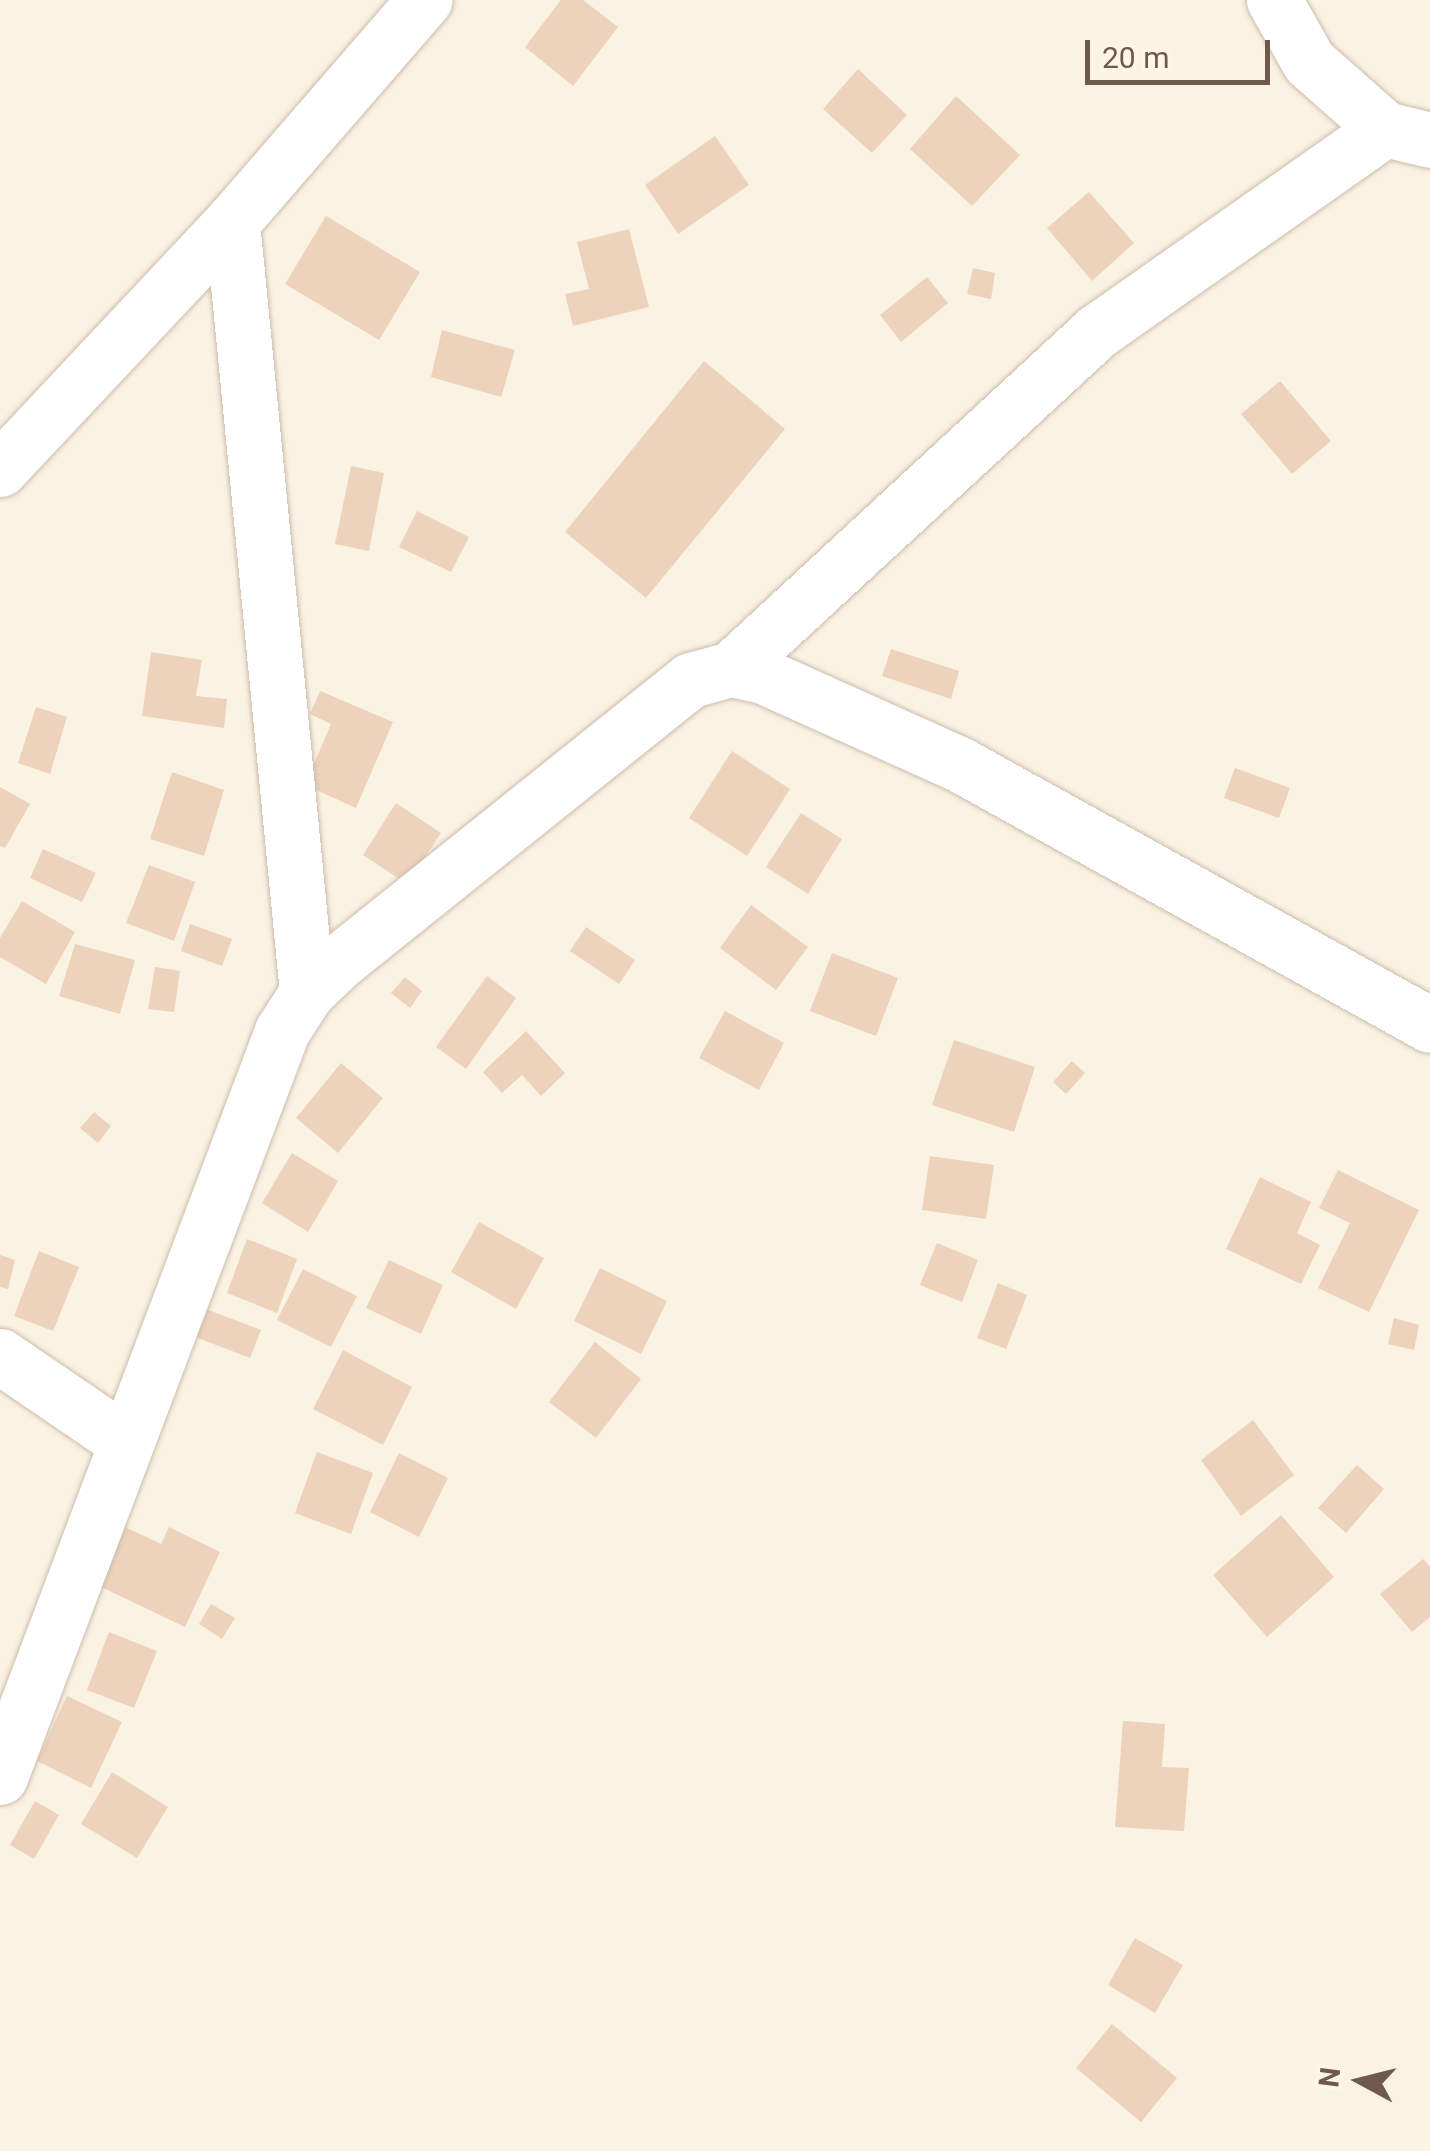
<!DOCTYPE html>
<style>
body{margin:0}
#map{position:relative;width:1430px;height:2151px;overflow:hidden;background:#faf2e2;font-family:Roboto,sans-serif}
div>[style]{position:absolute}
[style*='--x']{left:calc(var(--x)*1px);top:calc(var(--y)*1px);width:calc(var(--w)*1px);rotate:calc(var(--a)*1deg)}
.building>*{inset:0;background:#edd2bc}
.roads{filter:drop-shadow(0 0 2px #ccbcad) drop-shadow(0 0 2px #ccbcad)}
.minor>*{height:55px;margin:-27.5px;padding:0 27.5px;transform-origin:27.5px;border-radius:27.5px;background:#fff}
span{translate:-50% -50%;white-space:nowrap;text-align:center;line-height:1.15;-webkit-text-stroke:9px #fdf6e8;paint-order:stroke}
.north{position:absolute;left:1310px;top:2031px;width:100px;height:100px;-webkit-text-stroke:8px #fdf6e8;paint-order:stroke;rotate:277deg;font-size:28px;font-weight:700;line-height:40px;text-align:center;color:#6f594b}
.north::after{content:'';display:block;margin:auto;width:35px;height:45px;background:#6f594b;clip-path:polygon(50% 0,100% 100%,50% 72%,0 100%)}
.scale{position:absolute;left:1085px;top:40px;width:185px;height:45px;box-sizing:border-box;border:5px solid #6f594b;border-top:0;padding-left:12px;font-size:30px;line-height:35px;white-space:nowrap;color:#6f594b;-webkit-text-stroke:8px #fdf6e8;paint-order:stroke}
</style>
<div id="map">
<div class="building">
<i style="clip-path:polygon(561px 0,583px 0,618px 27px,573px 86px,525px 47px)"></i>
<i style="clip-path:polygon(858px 69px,907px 115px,872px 153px,823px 109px)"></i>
<i style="clip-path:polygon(956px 96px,1020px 155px,972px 206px,910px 149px)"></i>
<i style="clip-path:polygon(715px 136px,749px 185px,678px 234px,645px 185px)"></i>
<i style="clip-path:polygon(1089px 192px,1134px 243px,1092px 281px,1047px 228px)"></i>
<i style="clip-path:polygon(326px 216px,420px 272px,379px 340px,285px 284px)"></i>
<i style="clip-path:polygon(629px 229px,649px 307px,573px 326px,565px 294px,589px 289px,577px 242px)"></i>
<i style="clip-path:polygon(973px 268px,995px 273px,991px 299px,967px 294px)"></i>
<i style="clip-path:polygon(927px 277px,948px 303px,901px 342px,880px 315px)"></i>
<i style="clip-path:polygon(442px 330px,515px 350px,501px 397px,431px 377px)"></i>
<i style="clip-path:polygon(704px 361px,785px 429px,646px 598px,565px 532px)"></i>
<i style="clip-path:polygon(1280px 381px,1331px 441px,1292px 474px,1241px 414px)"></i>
<i style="clip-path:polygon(351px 466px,384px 473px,369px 551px,335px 544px)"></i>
<i style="clip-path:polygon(417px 511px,469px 537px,451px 572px,399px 547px)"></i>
<i style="clip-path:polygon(891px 649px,959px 671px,951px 699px,882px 676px)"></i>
<i style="clip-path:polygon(151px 652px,202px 660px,196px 696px,227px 699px,224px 728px,142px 716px)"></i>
<i style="clip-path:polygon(320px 691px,393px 722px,356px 808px,305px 785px,331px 724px,310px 714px)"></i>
<i style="clip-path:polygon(36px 707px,67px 717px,50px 774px,18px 763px)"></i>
<i style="clip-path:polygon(732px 751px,790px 789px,747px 856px,689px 818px)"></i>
<i style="clip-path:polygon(1235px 768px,1290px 788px,1279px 818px,1224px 798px)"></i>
<i style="clip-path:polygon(172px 772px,224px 790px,204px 856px,150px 839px)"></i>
<i style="clip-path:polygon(0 787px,30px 804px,5px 848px,0 846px)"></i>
<i style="clip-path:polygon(396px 803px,441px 833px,407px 884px,363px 855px)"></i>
<i style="clip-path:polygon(801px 813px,842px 839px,808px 894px,766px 867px)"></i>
<i style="clip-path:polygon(43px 849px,96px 873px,82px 902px,30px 878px)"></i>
<i style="clip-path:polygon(149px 865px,195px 882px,174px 941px,126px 923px)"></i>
<i style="clip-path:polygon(22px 901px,75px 932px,46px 984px,0 957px,0 938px)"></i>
<i style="clip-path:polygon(751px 905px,808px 947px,776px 990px,720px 948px)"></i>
<i style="clip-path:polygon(190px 924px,232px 939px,222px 966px,181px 951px)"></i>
<i style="clip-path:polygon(586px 927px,635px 960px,619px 984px,570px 951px)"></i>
<i style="clip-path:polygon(75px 944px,135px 960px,120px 1014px,59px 996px)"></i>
<i style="clip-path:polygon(832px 953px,898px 978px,876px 1036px,810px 1011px)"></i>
<i style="clip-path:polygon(155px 967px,180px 971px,174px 1012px,148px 1009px)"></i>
<i style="clip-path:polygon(487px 976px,516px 998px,466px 1069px,436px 1047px)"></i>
<i style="clip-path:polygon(405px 977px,422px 991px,410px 1008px,391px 993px)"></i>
<i style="clip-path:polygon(725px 1011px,784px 1043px,759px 1090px,699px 1058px)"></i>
<i style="clip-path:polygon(526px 1031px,565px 1073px,541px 1096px,522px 1075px,502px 1093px,483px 1072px)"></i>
<i style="clip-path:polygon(954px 1040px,1035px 1067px,1014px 1132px,932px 1105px)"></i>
<i style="clip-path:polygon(1072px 1061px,1085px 1073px,1066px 1094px,1053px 1082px)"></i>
<i style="clip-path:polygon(341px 1063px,383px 1098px,338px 1153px,296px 1118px)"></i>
<i style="clip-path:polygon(94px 1112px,111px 1126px,98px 1143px,80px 1128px)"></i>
<i style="clip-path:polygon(292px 1153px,338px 1181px,308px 1232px,262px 1203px)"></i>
<i style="clip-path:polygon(930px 1156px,994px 1165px,986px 1219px,922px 1210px)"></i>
<i style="clip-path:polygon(1338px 1170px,1419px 1210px,1369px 1312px,1318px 1288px,1350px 1223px,1319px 1208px)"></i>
<i style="clip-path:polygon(1260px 1177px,1311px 1202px,1297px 1233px,1320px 1245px,1301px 1284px,1226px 1249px)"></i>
<i style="clip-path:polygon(479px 1222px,544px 1258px,516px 1309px,451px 1272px)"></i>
<i style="clip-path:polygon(247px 1239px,297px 1259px,277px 1313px,227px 1293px)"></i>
<i style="clip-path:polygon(937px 1243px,978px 1260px,962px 1302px,920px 1285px)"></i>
<i style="clip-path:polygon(39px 1251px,79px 1267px,53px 1331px,14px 1316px)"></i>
<i style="clip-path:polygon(0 1255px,15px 1260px,8px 1289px,0 1287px)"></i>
<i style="clip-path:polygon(389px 1260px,443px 1285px,421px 1334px,366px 1308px)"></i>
<i style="clip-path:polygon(600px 1268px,667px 1301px,641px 1354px,574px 1321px)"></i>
<i style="clip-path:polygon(303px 1269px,357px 1296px,331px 1347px,277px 1320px)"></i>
<i style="clip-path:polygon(998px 1283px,1027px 1295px,1006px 1349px,977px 1338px)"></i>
<i style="clip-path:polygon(203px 1308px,261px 1330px,250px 1358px,193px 1336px)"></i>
<i style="clip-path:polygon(1394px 1318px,1419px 1325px,1414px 1350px,1388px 1344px)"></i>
<i style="clip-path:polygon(595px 1342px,641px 1379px,596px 1438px,549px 1402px)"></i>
<i style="clip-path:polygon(343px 1350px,412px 1387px,383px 1445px,313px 1409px)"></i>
<i style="clip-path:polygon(1253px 1420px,1294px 1475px,1241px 1516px,1201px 1460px)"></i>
<i style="clip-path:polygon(317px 1452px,373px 1473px,351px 1534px,295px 1513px)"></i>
<i style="clip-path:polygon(399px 1453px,448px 1478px,419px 1537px,370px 1512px)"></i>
<i style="clip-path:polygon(1357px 1465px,1384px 1489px,1346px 1533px,1318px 1508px)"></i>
<i style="clip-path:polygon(1281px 1515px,1334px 1577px,1267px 1637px,1213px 1575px)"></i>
<i style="clip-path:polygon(125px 1527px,161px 1544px,169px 1527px,220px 1552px,185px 1627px,97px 1585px)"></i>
<i style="clip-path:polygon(1423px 1559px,1430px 1567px,1430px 1617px,1412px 1632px,1380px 1594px)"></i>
<i style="clip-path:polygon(211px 1604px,235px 1618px,222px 1639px,199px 1624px)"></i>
<i style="clip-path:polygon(109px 1632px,157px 1651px,134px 1708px,87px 1690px)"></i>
<i style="clip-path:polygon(67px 1696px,122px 1722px,91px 1788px,37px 1761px)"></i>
<i style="clip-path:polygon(1123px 1721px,1165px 1724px,1162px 1767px,1189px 1768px,1184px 1831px,1115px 1827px)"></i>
<i style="clip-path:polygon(112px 1772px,168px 1807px,137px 1858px,81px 1824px)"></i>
<i style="clip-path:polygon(35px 1801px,59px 1815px,34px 1859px,10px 1845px)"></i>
<i style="clip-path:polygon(1135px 1938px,1183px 1965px,1155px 2013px,1108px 1985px)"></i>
<i style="clip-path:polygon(1112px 2024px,1177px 2078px,1141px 2122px,1076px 2068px)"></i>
</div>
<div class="roads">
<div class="minor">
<i style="--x:1274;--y:0;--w:71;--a:60.6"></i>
<i style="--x:1309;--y:62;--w:101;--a:41.4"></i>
<i style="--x:1385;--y:129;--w:46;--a:13.7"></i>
<i style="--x:232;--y:222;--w:774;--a:84.44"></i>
<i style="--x:0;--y:469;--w:339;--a:-46.8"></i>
<i style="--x:232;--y:222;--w:294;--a:-49.1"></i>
<i style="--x:731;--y:669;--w:497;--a:-42.7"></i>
<i style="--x:1096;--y:332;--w:353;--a:-35.1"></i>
<i style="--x:0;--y:1356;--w:153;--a:34.3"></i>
<i style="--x:0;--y:1777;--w:798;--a:-69.29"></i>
<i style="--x:282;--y:1031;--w:46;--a:-57.3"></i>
<i style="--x:307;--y:992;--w:47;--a:-43.3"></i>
<i style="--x:341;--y:960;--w:448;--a:-38.7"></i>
<i style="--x:691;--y:680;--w:41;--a:-15.4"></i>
<i style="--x:731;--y:669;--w:33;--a:12"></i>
<i style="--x:763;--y:676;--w:215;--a:24.2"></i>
<i style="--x:959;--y:764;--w:538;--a:28.99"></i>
</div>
</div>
<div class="north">N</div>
<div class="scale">20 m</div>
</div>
